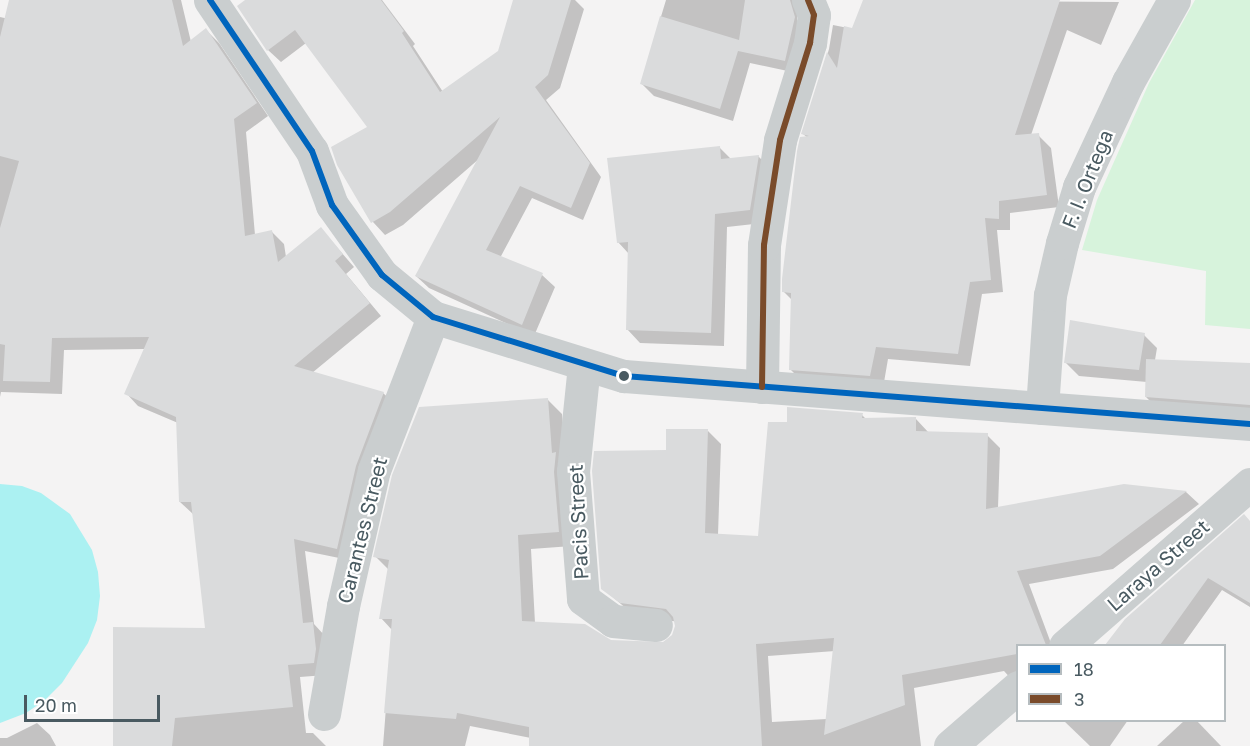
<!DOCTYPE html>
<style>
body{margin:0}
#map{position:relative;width:1250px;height:746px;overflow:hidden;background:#f4f3f3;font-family:"Golos Text",sans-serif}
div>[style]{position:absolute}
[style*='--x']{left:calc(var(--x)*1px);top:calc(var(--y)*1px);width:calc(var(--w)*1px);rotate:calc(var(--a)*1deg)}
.green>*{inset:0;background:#d7f3dc}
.water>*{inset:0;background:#abf1f2}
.shadow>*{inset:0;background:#0003}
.building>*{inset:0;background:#dadbdc}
.minor>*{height:33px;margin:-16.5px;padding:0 16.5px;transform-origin:16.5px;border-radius:16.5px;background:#cacecf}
.bus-1>*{height:6px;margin:-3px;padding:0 3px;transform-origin:3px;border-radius:3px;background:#0065bd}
.bus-2>*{height:6px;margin:-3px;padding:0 3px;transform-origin:3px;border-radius:3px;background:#7a4b2a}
.dots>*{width:16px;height:16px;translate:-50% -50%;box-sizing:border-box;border:3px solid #fff;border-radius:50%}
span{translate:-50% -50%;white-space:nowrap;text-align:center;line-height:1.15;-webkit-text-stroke:4.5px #fff;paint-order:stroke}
.street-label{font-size:20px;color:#495a61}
.legend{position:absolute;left:1016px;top:644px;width:210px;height:78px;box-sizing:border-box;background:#fff;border:2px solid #b6bdc0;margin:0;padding:8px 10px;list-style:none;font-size:18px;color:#495a61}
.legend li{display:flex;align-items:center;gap:12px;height:30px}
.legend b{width:30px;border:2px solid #b6bdc0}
.scale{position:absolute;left:24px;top:695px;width:136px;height:27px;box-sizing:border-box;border:3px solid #495a61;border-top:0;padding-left:8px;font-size:18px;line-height:21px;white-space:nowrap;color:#495a61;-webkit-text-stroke:4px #fff;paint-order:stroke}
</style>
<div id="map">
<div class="green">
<i style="clip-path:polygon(1195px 0,1250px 0,1250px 329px,1205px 325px,1206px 271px,1082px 250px,1097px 200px,1149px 83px)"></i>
</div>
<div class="water">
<i style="clip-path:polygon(0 484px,22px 486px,41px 493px,70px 514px,92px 550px,98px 572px,100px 596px,97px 620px,88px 643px,62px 683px,45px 700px,26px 713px,0 723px)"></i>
</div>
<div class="shadow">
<i style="clip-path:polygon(99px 0,181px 0,191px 42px,206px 30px,219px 43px,268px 116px,246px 132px,255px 235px,272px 232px,284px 244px,286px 257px,321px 229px,354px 267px,346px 274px,381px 316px,312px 373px,383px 393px,396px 405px,349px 560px,305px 551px,314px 624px,325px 636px,326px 675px,300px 677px,306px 733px,313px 733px,326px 746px,115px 746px,207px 629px,193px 514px,180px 502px,178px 423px,138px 406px,126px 393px,145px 349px,64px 350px,62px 394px,1px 392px,0 397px,0 17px,9px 19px)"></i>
<i style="clip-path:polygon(247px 0,382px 0,415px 44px,413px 46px,443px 92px,500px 52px,514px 0,575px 0,584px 9px,560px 88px,546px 100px,601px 177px,583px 220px,532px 198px,500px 258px,542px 275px,555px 287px,534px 336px,429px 288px,416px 276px,480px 158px,403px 225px,385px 235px,373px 222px,338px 164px,369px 127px,306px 43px,281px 62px,268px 50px)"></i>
<i style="clip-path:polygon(666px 0,797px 0,797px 73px,750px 63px,733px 121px,654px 96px,641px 83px)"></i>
<i style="clip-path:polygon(865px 0,1119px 2px,1101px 45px,1067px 30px,1031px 135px,1038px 135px,1051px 148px,1059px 207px,1010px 213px,1010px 230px,997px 230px,1003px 292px,982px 294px,970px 366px,888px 359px,883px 388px,803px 382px,790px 369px,792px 300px,784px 292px,808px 138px,803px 134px,829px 49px,833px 25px,853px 29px)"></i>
<i style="clip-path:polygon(719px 147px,731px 159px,758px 156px,771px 169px,763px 223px,727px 227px,724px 346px,640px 343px,627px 329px,629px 254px,618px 242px)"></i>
<i style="clip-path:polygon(1144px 335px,1157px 348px,1155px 360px,1250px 364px,1250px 418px,1159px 410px,1146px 397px,1147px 382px,1079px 376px,1066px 363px)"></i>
<i style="clip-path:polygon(548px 400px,562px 414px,572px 546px,531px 549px,535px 623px,656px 746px,531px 746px,531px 738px,470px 726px,465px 746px,383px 746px,392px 630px,381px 618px,389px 570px,375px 556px)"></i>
<i style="clip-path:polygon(evenodd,862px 415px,867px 420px,916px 419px,929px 433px,987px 435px,1000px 448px,998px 508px,1124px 486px,1186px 492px,1199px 504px,1113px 569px,1029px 584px,1052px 646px,1018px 646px,1018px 680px,1014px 682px,1004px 671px,914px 688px,921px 746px,701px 746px,679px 622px,634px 615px,602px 588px,667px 451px,708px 431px,721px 444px,718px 535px,759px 538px,788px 423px,862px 415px,835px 651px,827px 719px,772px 722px,768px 656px,835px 651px)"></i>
<i style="clip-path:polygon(1250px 523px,1250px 607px,1222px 590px,1182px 646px,1115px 646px)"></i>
<i style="clip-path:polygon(1063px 720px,1128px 720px,1110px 746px,1090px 746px)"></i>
<i style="clip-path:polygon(1185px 720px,1196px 720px,1221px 746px,1157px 746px)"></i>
<i style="clip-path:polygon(37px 723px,50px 735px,56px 746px,0 746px,0 738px,7px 738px)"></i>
</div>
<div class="building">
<i style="clip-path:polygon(9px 0,172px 0,183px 46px,206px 28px,257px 103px,234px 119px,245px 236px,272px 230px,278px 262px,321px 227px,343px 254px,335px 261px,370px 303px,294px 366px,384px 392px,356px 466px,337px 549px,294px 539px,303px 623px,313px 622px,316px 649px,314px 663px,288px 665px,293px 707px,175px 718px,172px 746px,113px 746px,113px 627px,205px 628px,191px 502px,179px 502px,176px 417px,124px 394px,149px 337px,52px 338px,50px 382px,3px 381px,5px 345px,0 344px,0 228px,19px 161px,0 156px,0 37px)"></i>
<i style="clip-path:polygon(245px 0,381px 0,404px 31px,402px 33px,440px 92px,498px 51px,513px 0,571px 0,548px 75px,535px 87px,590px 163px,571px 208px,520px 186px,486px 250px,543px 273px,522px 325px,415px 276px,500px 117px,390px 212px,371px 223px,337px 165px,331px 147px,367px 127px,295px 30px,267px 51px,237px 6px)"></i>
<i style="clip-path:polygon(745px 0,790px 0,795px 17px,785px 61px,738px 51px,720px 109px,640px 84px,660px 16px,739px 40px)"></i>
<i style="clip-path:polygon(863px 0,1060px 0,1015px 135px,1039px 133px,1047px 195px,999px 201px,999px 219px,985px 218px,991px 280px,970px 282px,958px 354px,876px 347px,870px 376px,789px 370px,791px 293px,782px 292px,782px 279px,797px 151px,800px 137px,809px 136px,801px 134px,827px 52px,837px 68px,844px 26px,852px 28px)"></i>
<i style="clip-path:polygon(720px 146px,721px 159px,759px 155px,750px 210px,715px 214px,711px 333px,626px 330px,628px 242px,617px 243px,607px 158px)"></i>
<i style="clip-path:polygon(1070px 320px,1145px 333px,1139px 370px,1064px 363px)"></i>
<i style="clip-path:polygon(1146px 359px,1250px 363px,1250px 405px,1145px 397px)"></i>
<i style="clip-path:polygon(548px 398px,552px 453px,556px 452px,554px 472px,559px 532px,518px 535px,522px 621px,585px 624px,611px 640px,663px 642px,672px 635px,675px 626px,673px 617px,666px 609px,620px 603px,601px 589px,592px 471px,594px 451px,666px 450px,666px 429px,708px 429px,705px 533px,758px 536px,768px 422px,787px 422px,787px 407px,863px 413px,862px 418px,916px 417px,916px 431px,988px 433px,986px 509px,1124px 484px,1187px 491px,1100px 556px,1017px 571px,1046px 645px,1017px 645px,1017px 654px,902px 675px,905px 705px,824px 735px,834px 638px,756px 644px,762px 746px,529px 746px,529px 727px,457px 713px,456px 719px,384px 713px,392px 619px,379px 619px,389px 560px,373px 557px,392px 475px,419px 407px)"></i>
<i style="clip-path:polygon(1244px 514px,1250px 521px,1250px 603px,1208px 578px,1160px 645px,1105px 645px,1125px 619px)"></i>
</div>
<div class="minor">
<i style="--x:210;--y:0;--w:182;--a:56"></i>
<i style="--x:312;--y:151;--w:58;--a:69.7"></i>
<i style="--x:332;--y:205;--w:86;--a:54.5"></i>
<i style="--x:382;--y:275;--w:66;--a:39.5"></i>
<i style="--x:433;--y:317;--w:200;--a:17.2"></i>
<i style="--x:624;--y:376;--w:628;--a:4.38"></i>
<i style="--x:584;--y:365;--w:107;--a:95.9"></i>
<i style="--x:573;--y:471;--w:128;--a:85.5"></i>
<i style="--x:583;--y:599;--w:37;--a:36"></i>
<i style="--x:613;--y:621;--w:43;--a:5.3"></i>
<i style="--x:762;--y:387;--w:142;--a:-89.2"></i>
<i style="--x:764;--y:245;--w:106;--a:-81.3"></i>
<i style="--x:780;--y:140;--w:102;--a:-72.8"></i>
<i style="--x:810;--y:43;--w:28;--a:-82"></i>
<i style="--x:814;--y:15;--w:16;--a:-112"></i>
<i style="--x:1042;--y:408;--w:113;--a:-86"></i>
<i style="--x:1050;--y:295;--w:53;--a:-77"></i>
<i style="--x:1062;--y:243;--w:59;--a:-73.1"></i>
<i style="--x:1079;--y:187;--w:116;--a:-65"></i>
<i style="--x:1128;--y:82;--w:94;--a:-60.7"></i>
<i style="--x:1065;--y:646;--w:246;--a:-41.2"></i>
<i style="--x:324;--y:714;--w:110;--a:-80"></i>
<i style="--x:343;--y:606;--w:139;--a:-77.2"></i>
<i style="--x:374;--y:470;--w:164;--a:-68.9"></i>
<i style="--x:950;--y:746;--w:90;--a:-40.9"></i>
</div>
<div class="bus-1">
<i style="--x:210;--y:0;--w:182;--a:56"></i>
<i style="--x:312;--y:151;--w:58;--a:69.7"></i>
<i style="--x:332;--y:205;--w:86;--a:54.5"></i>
<i style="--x:382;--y:275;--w:66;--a:39.5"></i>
<i style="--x:433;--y:317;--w:200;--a:17.2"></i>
<i style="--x:624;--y:376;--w:628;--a:4.38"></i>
</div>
<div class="bus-2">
<i style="--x:762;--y:387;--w:142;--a:-89.2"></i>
<i style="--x:764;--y:245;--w:106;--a:-81.3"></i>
<i style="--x:780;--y:140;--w:102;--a:-72.8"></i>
<i style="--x:810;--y:43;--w:28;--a:-82"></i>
<i style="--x:814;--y:15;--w:16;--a:-112"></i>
</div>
<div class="dots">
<i style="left:624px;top:376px;background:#495a61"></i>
</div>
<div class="street-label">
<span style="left:1087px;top:179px;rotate:-68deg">F. I. Ortega</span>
<span style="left:578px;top:522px;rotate:-93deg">Pacis Street</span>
<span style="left:362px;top:530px;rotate:-76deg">Carantes Street</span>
<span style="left:1158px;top:565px;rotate:-41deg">Laraya Street</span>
</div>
<ul class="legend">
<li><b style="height:8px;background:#0065bd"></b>18</li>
<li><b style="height:8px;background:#7a4b2a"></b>3</li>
</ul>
<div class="scale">20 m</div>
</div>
